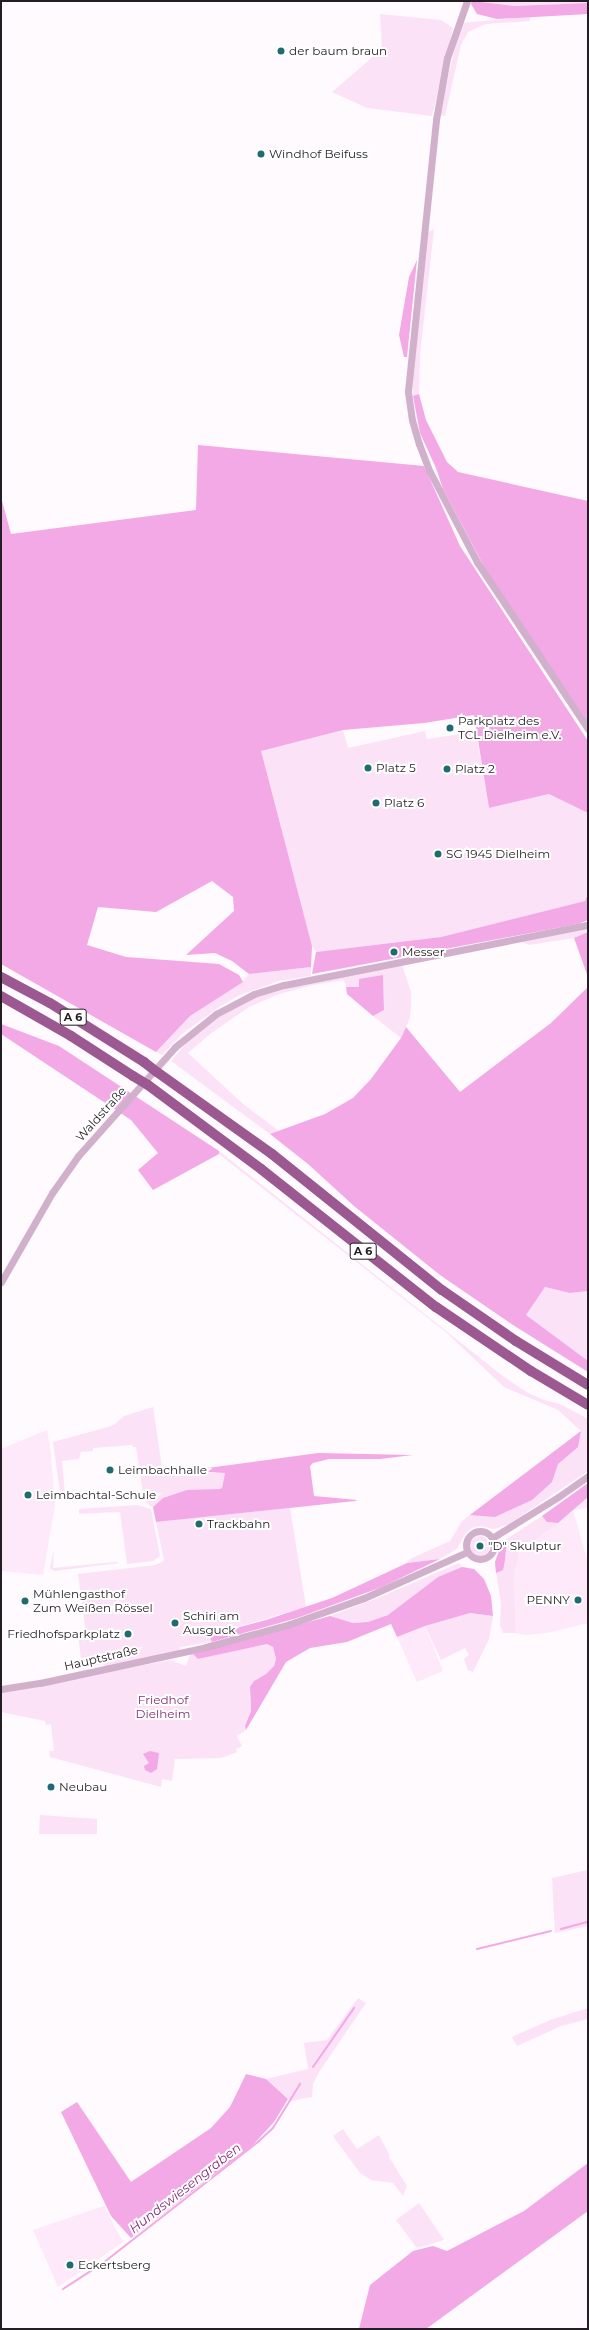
<!DOCTYPE html>
<meta charset="utf-8">
<style>
body{margin:0}
#map{position:relative;width:589px;height:2330px;overflow:hidden;background:#fefafd;font-family:Montserrat,sans-serif}
div>[style]{position:absolute}
[style*='--x']{left:calc(var(--x)*1px);top:calc(var(--y)*1px);width:calc(var(--w)*1px);rotate:calc(var(--a)*1deg)}
.built>*{inset:0;background:#fee9fa}
.green>*{inset:0;background:#fce2f7}
.round{border-radius:50%}
.forest>*{inset:0;background:#f2a9e6}
.stream>*{height:2px;margin:-1px;padding:0 1px;transform-origin:1px;border-radius:1px;background:#f2a9e6}
.tertiary>*{height:7px;margin:-3.5px;padding:0 3.5px;transform-origin:3.5px;border-radius:3.5px;background:#d1b0cb}
.tertiary>.ring{margin:-3.5px;padding:0;box-sizing:content-box;background:none;border:7px solid #d1b0cb;border-radius:50%}
.motorway>*{height:10px;margin:-5px;padding:0 5px;transform-origin:5px;border-radius:5px;background:#9b5891}
.motorway-bridge>*{height:10px;margin:-5px;padding:0 5px;transform-origin:5px;border-radius:5px;background:#9b5891}
.dots>*{width:11px;height:11px;translate:-50% -50%;box-sizing:border-box;border:2px solid #fff;border-radius:50%}
span{translate:-50% -50%;white-space:nowrap;text-align:center;line-height:1.15;-webkit-text-stroke:4px #fff;paint-order:stroke}
.shield-label span{padding:1px 3px;background:#fff;border:1px solid;border-radius:3px;-webkit-text-stroke-width:0}
.shield-label{font-size:11px;color:#241d23;font-weight:700}
.poi-label{font-size:12px;color:#241d23}
.left{translate:0 -50%;text-align:left}
.right{translate:-100% -50%;text-align:right}
.street-label{font-size:12px;color:#241d23}
.park-label{font-size:12px;color:#822f78}
.water-label{font-size:13px;color:#84317a;font-style:italic}
.frame{position:absolute;inset:0;border:2px solid #241d23;pointer-events:none}
</style>
<div id="map">
<div class="built">
<i style="clip-path:polygon(47px 1430px,51px 1454px,55px 1505px,43px 1575px,1px 1571px,1px 1449px)"></i>
<i style="clip-path:polygon(588px 1497px,588px 1508px,573px 1510px,588px 1563px,588px 1623px,547px 1633px,525px 1635px,516px 1633px,514px 1575px,520px 1551px)"></i>
<i style="clip-path:polygon(425px 1626px,443px 1671px,417px 1682px,397px 1637px)"></i>
<i style="clip-path:polygon(104px 2206px,123px 2242px,58px 2287px,33px 2230px)"></i>
</div>
<div class="green">
<i style="clip-path:polygon(484px 1px,588px 1px,588px 3px,514px 6px,484px 4px)"></i>
<i style="clip-path:polygon(380px 14px,441px 20px,453px 28px,432px 116px,367px 108px,332px 92px,382px 49px)"></i>
<i style="clip-path:polygon(530px 17px,530px 21px,486px 24px,468px 32px,461px 45px,445px 116px,439px 115px,461px 23px)"></i>
<i style="clip-path:polygon(434px 229px,420px 354px,419px 394px,413px 396px,413px 372px,427px 233px)"></i>
<i style="clip-path:polygon(343px 730px,348px 748px,425px 731px,427px 739px,476px 732px,489px 808px,549px 794px,588px 813px,588px 894px,585px 901px,441px 937px,316px 952px,312px 946px,260px 751px)"></i>
<i style="clip-path:polygon(588px 928px,588px 932px,574px 938px,529px 945px,522px 942px)"></i>
<i style="clip-path:polygon(402px 965px,411px 992px,411px 1005px,410px 1018px,401px 1038px,373px 1016px,384px 1010px,383px 975px,359px 987px,346px 987px,344px 980px,313px 985px,279px 994px,249px 1007px,210px 1034px,188px 1053px,243px 1104px,279px 1131px,270px 1134px,171px 1061px,189px 1040px,209px 1022px,250px 999px,298px 985px)"></i>
<i style="clip-path:polygon(311px 967px,311px 976px,279px 981px,240px 995px,219px 1007px,182px 1034px,162px 1055px,156px 1052px,190px 1016px,242px 982px,249px 974px)"></i>
<i style="clip-path:polygon(219px 1151px,504px 1377px,528px 1393px,544px 1400px,560px 1404px,588px 1419px,588px 1471px,509px 1524px,494px 1529px,480px 1526px,472px 1528px,465px 1534px,457px 1549px,440px 1559px,407px 1563px,410px 1559px,450px 1541px,462px 1521px,581px 1431px,558px 1410px,504px 1387px,447px 1333px,219px 1154px)"></i>
<i style="clip-path:polygon(545px 1287px,570px 1293px,588px 1291px,588px 1361px,525px 1315px)"></i>
<i style="clip-path:polygon(153px 1407px,163px 1474px,182px 1476px,222px 1471px,225px 1473px,222px 1488px,163px 1498px,153px 1507px,149px 1505px,144px 1500px,136px 1447px,133px 1447px,132px 1445px,93px 1448px,93px 1451px,81px 1452px,79px 1459px,62px 1461px,65px 1495px,60px 1493px,53px 1442px,108px 1427px,115px 1424px,124px 1416px)"></i>
<i style="clip-path:polygon(137px 1505px,151px 1509px,160px 1556px,153px 1561px,127px 1564px,120px 1512px,79px 1514px,79px 1509px)"></i>
<i style="clip-path:polygon(290px 1508px,306px 1607px,209px 1635px,212px 1642px,180px 1647px,179px 1651px,107px 1668px,103px 1664px,82px 1668px,78px 1634px,86px 1633px,78px 1574px,155px 1565px,162px 1562px,164px 1560px,156px 1522px)"></i>
<i style="clip-path:polygon(542px 1516px,547px 1522px,558px 1523px,520px 1551px,514px 1575px,516px 1633px,503px 1633px,500px 1625px,501px 1604px,495px 1565px,496px 1558px,505px 1540px)"></i>
<i class="round" style="left:470px;top:1536px;width:20px;height:20px"></i>
<i style="clip-path:polygon(54px 1549px,53px 1568px,116px 1562px,119px 1563px,54px 1571px,50px 1568px)"></i>
<i style="clip-path:polygon(459px 1563px,462px 1567px,438px 1577px,388px 1615px,368px 1622px,353px 1623px,330px 1616px,380px 1597px)"></i>
<i style="clip-path:polygon(470px 1613px,493px 1616px,489px 1639px,473px 1672px,468px 1670px,464px 1659px,469px 1655px,465px 1648px,441px 1660px,425px 1626px)"></i>
<i style="clip-path:polygon(267px 1644px,273px 1647px,276px 1659px,274px 1666px,266px 1674px,254px 1681px,249px 1693px,251px 1711px,245px 1726px,246px 1730px,237px 1736px,242px 1746px,236px 1749px,237px 1752px,221px 1758px,175px 1759px,172px 1781px,162px 1779px,161px 1787px,50px 1757px,49px 1751px,54px 1751px,51px 1724px,46px 1725px,45px 1721px,1px 1712px,1px 1691px,171px 1660px,186px 1666px,190px 1654px,193px 1654px,198px 1659px)"></i>
<i style="clip-path:polygon(40px 1815px,97px 1819px,97px 1834px,39px 1834px)"></i>
<i style="clip-path:polygon(588px 1870px,588px 1926px,555px 1933px,552px 1878px)"></i>
<i style="clip-path:polygon(358px 1998px,366px 2003px,319px 2072px,313px 2084px,312px 2097px,291px 2101px,266px 2079px,308px 2069px,304px 2043px,327px 2040px)"></i>
<i style="clip-path:polygon(588px 2008px,588px 2019px,561px 2026px,517px 2046px,512px 2037px,550px 2020px)"></i>
<i style="clip-path:polygon(343px 2129px,357px 2149px,379px 2135px,390px 2156px,389px 2157px,407px 2186px,403px 2196px,393px 2183px,371px 2180px,360px 2173px,333px 2136px)"></i>
<i style="clip-path:polygon(419px 2203px,444px 2240px,417px 2248px,396px 2220px)"></i>
</div>
<div class="forest">
<i style="clip-path:polygon(472px 1px,514px 6px,588px 3px,588px 14px,497px 19px,477px 14px,471px 4px)"></i>
<i style="clip-path:polygon(417px 260px,407px 357px,404px 357px,399px 335px,409px 277px)"></i>
<i style="clip-path:polygon(419px 394px,426px 420px,447px 462px,458px 472px,588px 501px,588px 723px,489px 576px,443px 489px,436px 468px,420px 433px,413px 396px)"></i>
<i style="clip-path:polygon(198px 445px,424px 466px,460px 546px,588px 741px,588px 813px,549px 794px,489px 808px,474px 715px,424px 723px,343px 730px,261px 751px,312px 946px,311px 967px,249px 974px,232px 961px,215px 953px,186px 955px,234px 911px,233px 897px,212px 881px,156px 912px,98px 907px,87px 945px,126px 957px,219px 964px,239px 975px,243px 982px,190px 1016px,156px 1052px,1px 964px,1px 497px,11px 534px,196px 510px)"></i>
<i style="clip-path:polygon(588px 894px,588px 920px,578px 924px,312px 974px,316px 952px,441px 937px,585px 901px)"></i>
<i style="clip-path:polygon(588px 932px,588px 977px,574px 938px)"></i>
<i style="clip-path:polygon(383px 975px,384px 1010px,373px 1016px,347px 994px,346px 987px,359px 987px,359px 979px)"></i>
<i style="clip-path:polygon(588px 987px,588px 1291px,570px 1293px,545px 1287px,526px 1315px,588px 1361px,588px 1372px,513px 1325px,440px 1275px,354px 1206px,308px 1164px,270px 1134px,325px 1114px,353px 1098px,371px 1079px,401px 1038px,406px 1027px,460px 1092px,551px 1023px)"></i>
<i style="clip-path:polygon(1px 1024px,59px 1046px,219px 1151px,219px 1154px,153px 1190px,138px 1170px,158px 1153px,131px 1120px,1px 1034px)"></i>
<i style="clip-path:polygon(581px 1431px,578px 1447px,558px 1464px,552px 1482px,532px 1500px,495px 1517px,470px 1515px)"></i>
<i style="clip-path:polygon(318px 1453px,413px 1455px,380px 1459px,329px 1459px,313px 1463px,310px 1466px,314px 1496px,357px 1500px,355px 1501px,156px 1522px,153px 1507px,163px 1498px,187px 1490px,219px 1489px,222px 1488px,225px 1473px,212px 1472px,173px 1476px,163px 1474px)"></i>
<i style="clip-path:polygon(588px 1483px,588px 1497px,558px 1523px,547px 1522px,542px 1516px)"></i>
<i style="clip-path:polygon(501px 1546px,506px 1547px,505px 1560px,503px 1570px,496px 1573px,495px 1562px)"></i>
<i style="clip-path:polygon(440px 1559px,382px 1587px,297px 1618px,212px 1642px,209px 1635px,266px 1620px,332px 1598px,407px 1563px)"></i>
<i style="clip-path:polygon(462px 1567px,474px 1569px,484px 1579px,491px 1596px,493px 1616px,470px 1613px,425px 1626px,397px 1637px,391px 1624px,347px 1642px,310px 1648px,286px 1662px,246px 1730px,245px 1726px,251px 1711px,250px 1687px,254px 1681px,266px 1674px,274px 1666px,276px 1659px,273px 1647px,267px 1644px,198px 1659px,193px 1654px,330px 1616px,353px 1623px,368px 1622px,388px 1615px,438px 1577px)"></i>
<i style="clip-path:polygon(150px 1751px,159px 1753px,157px 1769px,151px 1773px,145px 1770px,144px 1766px,149px 1763px,143px 1754px)"></i>
<i style="clip-path:polygon(246px 2074px,266px 2079px,288px 2099px,274px 2122px,252px 2146px,131px 2238px,111px 2216px,61px 2112px,77px 2102px,131px 2182px,211px 2128px,230px 2107px)"></i>
<i style="clip-path:polygon(588px 2163px,588px 2211px,426px 2329px,359px 2329px,370px 2285px,413px 2251px,433px 2246px,447px 2251px,524px 2211px)"></i>
</div>
<div class="stream">
<i style="--x:561;--y:1929;--w:28;--a:-15"></i>
<i style="--x:477;--y:1949;--w:76;--a:-13.7"></i>
<i style="--x:313;--y:2067;--w:72;--a:-55.2"></i>
<i style="--x:63;--y:2289;--w:48;--a:-33"></i>
<i style="--x:103;--y:2263;--w:198;--a:-38"></i>
<i style="--x:259;--y:2141;--w:19;--a:-43"></i>
<i style="--x:273;--y:2128;--w:52;--a:-58.5"></i>
</div>
<div class="tertiary">
<i style="--x:467;--y:1;--w:60;--a:109.3"></i>
<i style="--x:447;--y:58;--w:63;--a:100.1"></i>
<i style="--x:436;--y:120;--w:273;--a:95.9"></i>
<i style="--x:408;--y:392;--w:28;--a:82"></i>
<i style="--x:412;--y:420;--w:25;--a:74"></i>
<i style="--x:419;--y:444;--w:30;--a:69"></i>
<i style="--x:430;--y:472;--w:102;--a:62.4"></i>
<i style="--x:477;--y:562;--w:201;--a:56.4"></i>
<i style="--x:1;--y:1282;--w:103;--a:-60.2"></i>
<i style="--x:52;--y:1193;--w:45;--a:-54.9"></i>
<i style="--x:78;--y:1156;--w:146;--a:-48.3"></i>
<i style="--x:175;--y:1047;--w:53;--a:-38.8"></i>
<i style="--x:216;--y:1014;--w:43;--a:-27.8"></i>
<i style="--x:254;--y:994;--w:31;--a:-17"></i>
<i style="--x:284;--y:985;--w:310;--a:-11.2"></i>
<i class="ring" style="left:466px;top:1531px;width:21px;height:21px"></i>
<i style="--x:492;--y:1538;--w:78;--a:-31.8"></i>
<i style="--x:558;--y:1497;--w:37;--a:-35"></i>
<i style="--x:1;--y:1689;--w:39;--a:-9"></i>
<i style="--x:40;--y:1683;--w:170;--a:-12.2"></i>
<i style="--x:206;--y:1647;--w:87;--a:-15.3"></i>
<i style="--x:290;--y:1624;--w:78;--a:-19.4"></i>
<i style="--x:364;--y:1598;--w:113;--a:-24.1"></i>
</div>
<div class="motorway">
<i style="--x:1;--y:977;--w:55;--a:28"></i>
<i style="--x:50;--y:1003;--w:111;--a:32.1"></i>
<i style="--x:1;--y:996;--w:81;--a:29.7"></i>
<i style="--x:71;--y:1036;--w:74;--a:32.8"></i>
<i style="--x:157;--y:1072;--w:141;--a:35.5"></i>
<i style="--x:272;--y:1154;--w:218;--a:38.7"></i>
<i style="--x:442;--y:1290;--w:90;--a:34.6"></i>
<i style="--x:516;--y:1341;--w:84;--a:31.4"></i>
<i style="--x:148;--y:1085;--w:141;--a:36.6"></i>
<i style="--x:261;--y:1169;--w:223;--a:38.3"></i>
<i style="--x:436;--y:1307;--w:115;--a:34"></i>
<i style="--x:531;--y:1371;--w:66;--a:30.8"></i>
</div>
<div class="motorway-bridge">
<i style="--x:144;--y:1062;--w:16;--a:38"></i>
<i style="--x:133;--y:1076;--w:17;--a:31"></i>
</div>
<div class="dots">
<i style="left:281px;top:51px;background:#1e6b70"></i>
<i style="left:261px;top:154px;background:#1e6b70"></i>
<i style="left:450px;top:728px;background:#1e6b70"></i>
<i style="left:368px;top:768px;background:#1e6b70"></i>
<i style="left:447px;top:769px;background:#1e6b70"></i>
<i style="left:376px;top:803px;background:#1e6b70"></i>
<i style="left:438px;top:854px;background:#1e6b70"></i>
<i style="left:394px;top:952px;background:#1e6b70"></i>
<i style="left:110px;top:1470px;background:#1e6b70"></i>
<i style="left:28px;top:1495px;background:#1e6b70"></i>
<i style="left:199px;top:1524px;background:#1e6b70"></i>
<i style="left:480px;top:1546px;background:#1e6b70"></i>
<i style="left:578px;top:1600px;background:#1e6b70"></i>
<i style="left:25px;top:1601px;background:#1e6b70"></i>
<i style="left:175px;top:1623px;background:#1e6b70"></i>
<i style="left:128px;top:1634px;background:#1e6b70"></i>
<i style="left:51px;top:1787px;background:#1e6b70"></i>
<i style="left:70px;top:2265px;background:#1e6b70"></i>
</div>
<div class="shield-label">
<span style="left:73px;top:1017px">A 6</span>
<span style="left:363px;top:1251px">A 6</span>
</div>
<div class="poi-label">
<span class="left" style="left:289px;top:51px">der baum braun</span>
<span class="left" style="left:269px;top:154px">Windhof Beifuss</span>
<span class="left" style="left:458px;top:728px">Parkplatz des<br>TCL Dielheim e.V.</span>
<span class="left" style="left:376px;top:768px">Platz 5</span>
<span class="left" style="left:455px;top:769px">Platz 2</span>
<span class="left" style="left:384px;top:803px">Platz 6</span>
<span class="left" style="left:446px;top:854px">SG 1945 Dielheim</span>
<span class="left" style="left:402px;top:952px">Messer</span>
<span class="left" style="left:118px;top:1470px">Leimbachhalle</span>
<span class="left" style="left:36px;top:1495px">Leimbachtal-Schule</span>
<span class="left" style="left:207px;top:1524px">Trackbahn</span>
<span class="left" style="left:488px;top:1546px">"D" Skulptur</span>
<span class="left" style="left:33px;top:1601px">Mühlengasthof<br>Zum Weißen Rössel</span>
<span class="right" style="left:570px;top:1600px">PENNY</span>
<span class="left" style="left:183px;top:1623px">Schiri am<br>Ausguck</span>
<span class="right" style="left:120px;top:1634px">Friedhofsparkplatz</span>
<span class="left" style="left:59px;top:1787px">Neubau</span>
<span class="left" style="left:78px;top:2265px">Eckertsberg</span>
</div>
<div class="street-label">
<span style="left:101px;top:1114px;rotate:-48deg">Waldstraße</span>
<span style="left:101px;top:1658px;rotate:-13deg">Hauptstraße</span>
</div>
<div class="park-label">
<span style="left:163px;top:1707px">Friedhof<br>Dielheim</span>
</div>
<div class="water-label">
<span style="left:185px;top:2188px;rotate:-38deg">Hundswiesengraben</span>
</div>
<div class="frame"></div>
</div>
